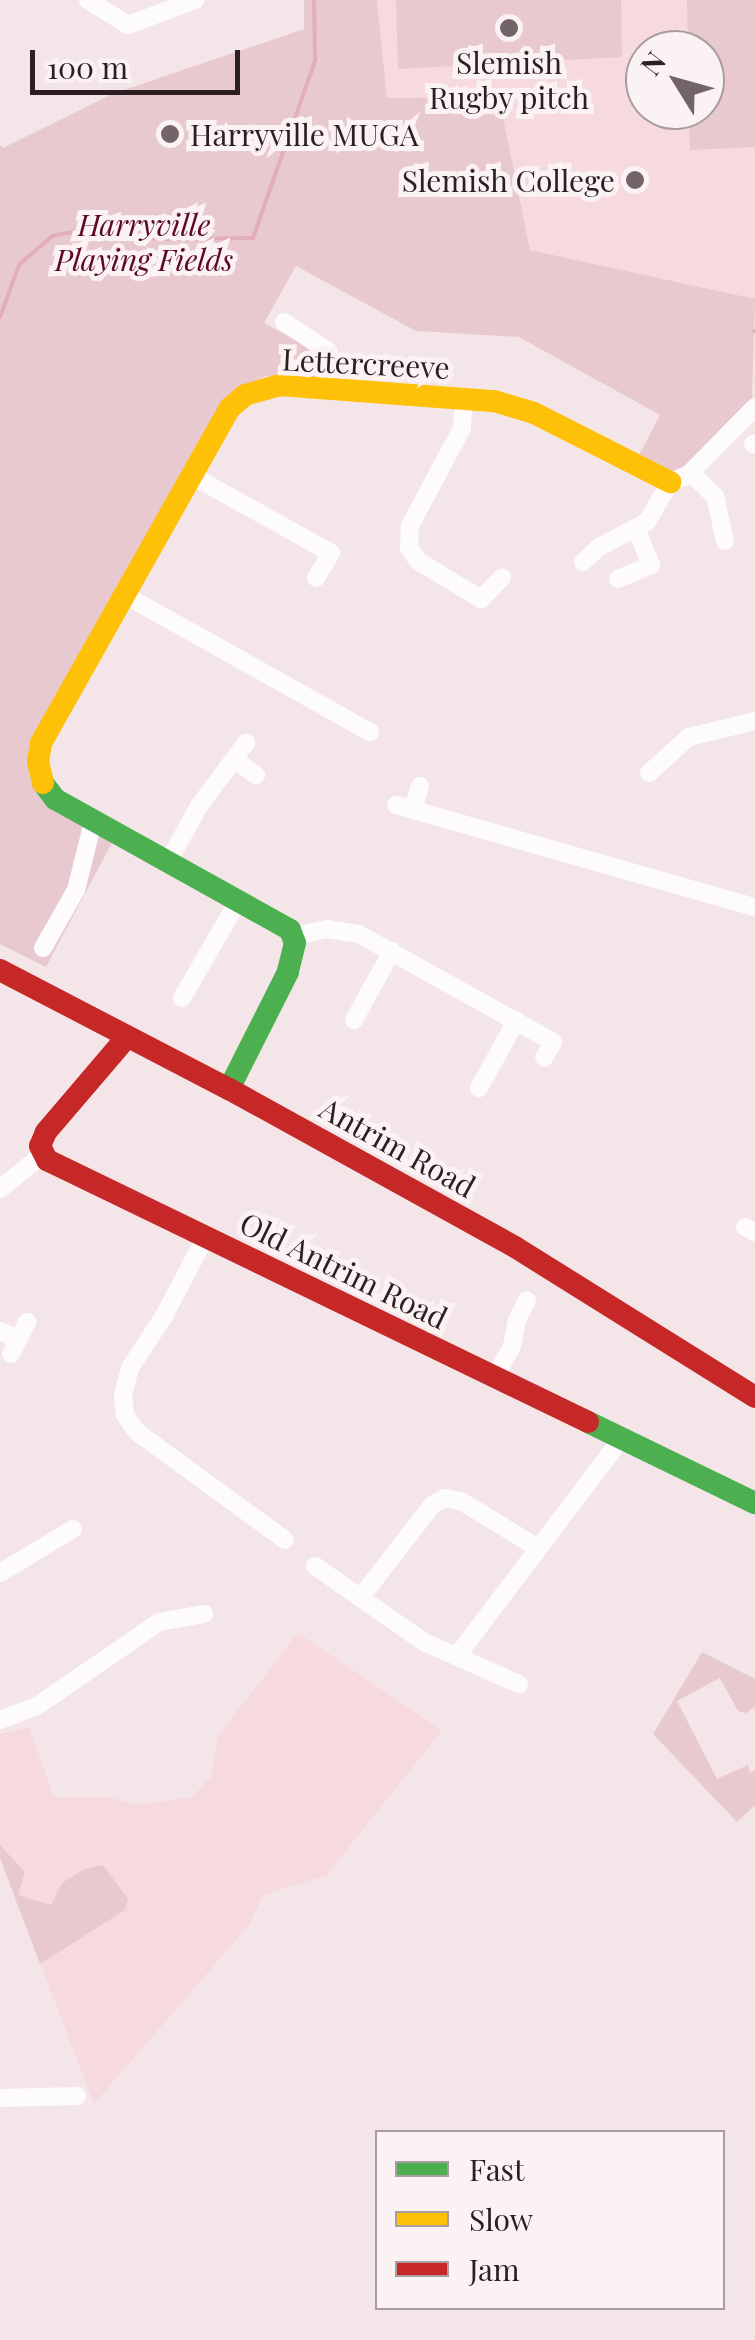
<!DOCTYPE html>
<style>
body{margin:0}
#map{position:relative;width:755px;height:2340px;overflow:hidden;background:#f4e6e8;font-family:"Playfair Display",serif}
div>[style]{position:absolute}
[style*='--x']{left:calc(var(--x)*1px);top:calc(var(--y)*1px);width:calc(var(--w)*1px);rotate:calc(var(--a)*1deg)}
.built>*{inset:0;background:#f7dae0}
.green>*{inset:0;background:#e8c9cf}
.stream>*{height:4px;margin:-2px;padding:0 2px;transform-origin:2px;border-radius:2px;background:#e3adb9}
.street>*{height:18px;margin:-9px;padding:0 9px;transform-origin:9px;border-radius:9px;background:#fdfbfc}
.fast>*{height:22px;margin:-11px;padding:0 11px;transform-origin:11px;border-radius:11px;background:#4caf50}
.slow>*{height:22px;margin:-11px;padding:0 11px;transform-origin:11px;border-radius:11px;background:#ffc107}
.jam>*{height:22px;margin:-11px;padding:0 11px;transform-origin:11px;border-radius:11px;background:#c62828}
.dots>*{width:28px;height:28px;translate:-50% -50%;box-sizing:border-box;border:5px solid #fbf2f4;border-radius:50%}
span{translate:-50% -50%;white-space:nowrap;text-align:center;line-height:1.15;-webkit-text-stroke:10px #fbf2f4;paint-order:stroke}
.poi-label{font-size:30px;color:#2d1e21}
.left{translate:0 -50%;text-align:left}
.right{translate:-100% -50%;text-align:right}
.park-label{font-size:30px;color:#5d0729;font-style:italic}
.street-label{font-size:30px;color:#2d1e21}
.legend{position:absolute;left:375px;top:2130px;width:350px;height:180px;box-sizing:border-box;background:#fbf2f4;border:2px solid #a99da0;margin:0;padding:12px 18px;list-style:none;font-size:30px;color:#2d1e21}
.legend li{display:flex;align-items:center;gap:20px;height:50px}
.legend b{width:50px;border:2px solid #a99da0}
.north{position:absolute;left:625px;top:30px;width:100px;height:100px;box-sizing:border-box;background:#fbf2f4;border:2px solid #a99da0;border-radius:50%;rotate:307deg;font-size:28px;font-weight:700;line-height:40px;text-align:center;color:#2d1e21}
.north::after{content:'';display:block;margin:auto;width:35px;height:45px;background:#736467;clip-path:polygon(50% 0,100% 100%,50% 72%,0 100%)}
.scale{position:absolute;left:30px;top:50px;width:210px;height:45px;box-sizing:border-box;border:5px solid #2d1e21;border-top:0;padding-left:12px;font-size:30px;line-height:35px;white-space:nowrap;color:#2d1e21;-webkit-text-stroke:8px #fbf2f4;paint-order:stroke}
</style>
<div id="map">
<div class="built">
<i style="clip-path:polygon(evenodd,377px 0,755px 0,755px 299px,530px 250px,499px 97px,387px 99px,377px 0,645px 50px,705px 50px,705px 110px,645px 110px,645px 50px)"></i>
<i style="clip-path:polygon(298px 1633px,442px 1730px,327px 1875px,263px 1895px,249px 1925px,94px 2104px,0 1858px,0 1734px,29px 1727px,54px 1797px,108px 1797px,139px 1805px,192px 1797px,211px 1777px,218px 1736px)"></i>
</div>
<div class="green">
<i style="clip-path:polygon(304px 0,377px 0,387px 98px,499px 97px,530px 250px,755px 299px,752px 399px,691px 462px,673px 472px,637px 459px,660px 415px,519px 337px,416px 331px,296px 266px,264px 323px,323px 355px,314px 378px,266px 376px,232px 391px,47px 714px,29px 775px,113px 841px,46px 967px,0 944px,0 145px,3px 148px,112px 94px,304px 29px)"></i>
<i style="clip-path:polygon(396px 0,621px 0,622px 57px,398px 69px)"></i>
<i style="clip-path:polygon(687px 0,755px 0,755px 147px,690px 150px,689px 110px,705px 110px,705px 50px,688px 50px)"></i>
<i style="clip-path:polygon(702px 1652px,755px 1679px,755px 1707px,746px 1713px,738px 1711px,720px 1678px,677px 1701px,717px 1779px,748px 1765px,750px 1773px,755px 1770px,755px 1805px,737px 1822px,653px 1734px)"></i>
<i style="clip-path:polygon(0 1845px,25px 1872px,18px 1895px,51px 1905px,62px 1883px,84px 1869px,103px 1865px,128px 1899px,125px 1910px,40px 1964px,0 1858px)"></i>
</div>
<div class="stream">
<i style="--x:0;--y:317;--w:55;--a:-69.9"></i>
<i style="--x:19;--y:265;--w:44;--a:-41.3"></i>
<i style="--x:52;--y:236;--w:25;--a:-11"></i>
<i style="--x:77;--y:231;--w:89;--a:5.1"></i>
<i style="--x:166;--y:239;--w:87;--a:-0.7"></i>
<i style="--x:253;--y:238;--w:188;--a:-70.7"></i>
<i style="--x:315;--y:61;--w:61;--a:-90.9"></i>
<i style="--x:754;--y:331;--w:1;--a:0"></i>
</div>
<div class="street">
<i style="--x:88;--y:0;--w:47;--a:32"></i>
<i style="--x:128;--y:25;--w:72;--a:-20.5"></i>
<i style="--x:284;--y:322;--w:53;--a:33.4"></i>
<i style="--x:328;--y:351;--w:35;--a:90"></i>
<i style="--x:464;--y:398;--w:30;--a:94"></i>
<i style="--x:462;--y:428;--w:111;--a:118"></i>
<i style="--x:410;--y:526;--w:22;--a:93"></i>
<i style="--x:409;--y:548;--w:16;--a:55"></i>
<i style="--x:418;--y:561;--w:74;--a:31.1"></i>
<i style="--x:481;--y:599;--w:30;--a:-46"></i>
<i style="--x:753;--y:444;--w:2;--a:0"></i>
<i style="--x:691;--y:473;--w:33;--a:44"></i>
<i style="--x:715;--y:496;--w:46;--a:77.5"></i>
<i style="--x:191;--y:475;--w:160;--a:29.1"></i>
<i style="--x:331;--y:553;--w:29;--a:121"></i>
<i style="--x:583;--y:562;--w:22;--a:-43"></i>
<i style="--x:599;--y:547;--w:54;--a:-27.5"></i>
<i style="--x:647;--y:522;--w:46;--a:-60.1"></i>
<i style="--x:670;--y:482;--w:19;--a:-21"></i>
<i style="--x:688;--y:475;--w:95;--a:-45.4"></i>
<i style="--x:618;--y:579;--w:36;--a:-23"></i>
<i style="--x:651;--y:565;--w:38;--a:-112"></i>
<i style="--x:123;--y:594;--w:283;--a:29.2"></i>
<i style="--x:235;--y:760;--w:26;--a:36"></i>
<i style="--x:649;--y:773;--w:54;--a:-42"></i>
<i style="--x:689;--y:737;--w:68;--a:-13.6"></i>
<i style="--x:396;--y:805;--w:373;--a:15.9"></i>
<i style="--x:413;--y:810;--w:25;--a:-74"></i>
<i style="--x:167;--y:864;--w:66;--a:-61.1"></i>
<i style="--x:199;--y:806;--w:79;--a:-53.3"></i>
<i style="--x:294;--y:936;--w:34;--a:-12"></i>
<i style="--x:327;--y:929;--w:32;--a:9"></i>
<i style="--x:359;--y:934;--w:222;--a:29.1"></i>
<i style="--x:553;--y:1042;--w:18;--a:119"></i>
<i style="--x:43;--y:948;--w:67;--a:-60.4"></i>
<i style="--x:76;--y:890;--w:70;--a:-76"></i>
<i style="--x:182;--y:998;--w:110;--a:-59.9"></i>
<i style="--x:354;--y:1020;--w:79;--a:-61.2"></i>
<i style="--x:479;--y:1088;--w:77;--a:-61.1"></i>
<i style="--x:0;--y:1189;--w:54;--a:-39"></i>
<i style="--x:745;--y:1227;--w:11;--a:27"></i>
<i style="--x:206;--y:1236;--w:90;--a:117.7"></i>
<i style="--x:164;--y:1316;--w:62;--a:123.2"></i>
<i style="--x:130;--y:1368;--w:28;--a:105"></i>
<i style="--x:123;--y:1395;--w:20;--a:84"></i>
<i style="--x:125;--y:1415;--w:21;--a:55"></i>
<i style="--x:137;--y:1432;--w:183;--a:36.1"></i>
<i style="--x:0;--y:1331;--w:20;--a:24"></i>
<i style="--x:11;--y:1354;--w:36;--a:-63"></i>
<i style="--x:495;--y:1377;--w:35;--a:-61"></i>
<i style="--x:512;--y:1346;--w:26;--a:-79"></i>
<i style="--x:517;--y:1320;--w:22;--a:-63"></i>
<i style="--x:315;--y:1566;--w:133;--a:34.9"></i>
<i style="--x:424;--y:1642;--w:104;--a:23.9"></i>
<i style="--x:0;--y:1573;--w:85;--a:-31.1"></i>
<i style="--x:361;--y:1597;--w:116;--a:-52.3"></i>
<i style="--x:432;--y:1505;--w:15;--a:-28"></i>
<i style="--x:445;--y:1498;--w:16;--a:11"></i>
<i style="--x:461;--y:1501;--w:90;--a:31.4"></i>
<i style="--x:457;--y:1656;--w:272;--a:-52.9"></i>
<i style="--x:0;--y:1720;--w:40;--a:-21"></i>
<i style="--x:37;--y:1706;--w:148;--a:-34.5"></i>
<i style="--x:159;--y:1622;--w:46;--a:-10.1"></i>
<i style="--x:0;--y:2098;--w:77;--a:-1.5"></i>
</div>
<div class="fast">
<i style="--x:43;--y:783;--w:20;--a:53"></i>
<i style="--x:55;--y:799;--w:269;--a:29.1"></i>
<i style="--x:290;--y:930;--w:14;--a:69"></i>
<i style="--x:295;--y:943;--w:30;--a:104"></i>
<i style="--x:288;--y:972;--w:131;--a:116.8"></i>
<i style="--x:588;--y:1422;--w:186;--a:25.9"></i>
</div>
<div class="slow">
<i style="--x:43;--y:783;--w:22;--a:-103"></i>
<i style="--x:38;--y:762;--w:19;--a:-81"></i>
<i style="--x:41;--y:743;--w:385;--a:-60.6"></i>
<i style="--x:230;--y:408;--w:20;--a:-41"></i>
<i style="--x:245;--y:395;--w:35;--a:-16"></i>
<i style="--x:279;--y:385;--w:216;--a:4.3"></i>
<i style="--x:494;--y:401;--w:42;--a:16.7"></i>
<i style="--x:534;--y:413;--w:153;--a:26.9"></i>
</div>
<div class="jam">
<i style="--x:0;--y:970;--w:258;--a:27.5"></i>
<i style="--x:229;--y:1089;--w:327;--a:28.9"></i>
<i style="--x:515;--y:1247;--w:283;--a:32"></i>
<i style="--x:127;--y:1037;--w:125;--a:130.5"></i>
<i style="--x:46;--y:1132;--w:15;--a:113"></i>
<i style="--x:40;--y:1146;--w:16;--a:63"></i>
<i style="--x:47;--y:1160;--w:601;--a:25.84"></i>
</div>
<div class="dots">
<i style="left:509px;top:28px;background:#736467"></i>
<i style="left:170px;top:134px;background:#736467"></i>
<i style="left:635px;top:180px;background:#736467"></i>
</div>
<div class="poi-label">
<span style="left:509px;top:79px">Slemish<br>Rugby pitch</span>
<span class="left" style="left:190px;top:134px">Harryville MUGA</span>
<span class="right" style="left:615px;top:180px">Slemish College</span>
</div>
<div class="park-label">
<span style="left:144px;top:241px">Harryville<br>Playing Fields</span>
</div>
<div class="street-label">
<span style="left:366px;top:363px;rotate:3deg">Lettercreeve</span>
<span style="left:398px;top:1147px;rotate:29deg">Antrim Road</span>
<span style="left:344px;top:1270px;rotate:26deg">Old Antrim Road</span>
</div>
<ul class="legend">
<li><b style="height:12px;background:#4caf50"></b>Fast</li>
<li><b style="height:12px;background:#ffc107"></b>Slow</li>
<li><b style="height:12px;background:#c62828"></b>Jam</li>
</ul>
<div class="north">N</div>
<div class="scale">100 m</div>
</div>
